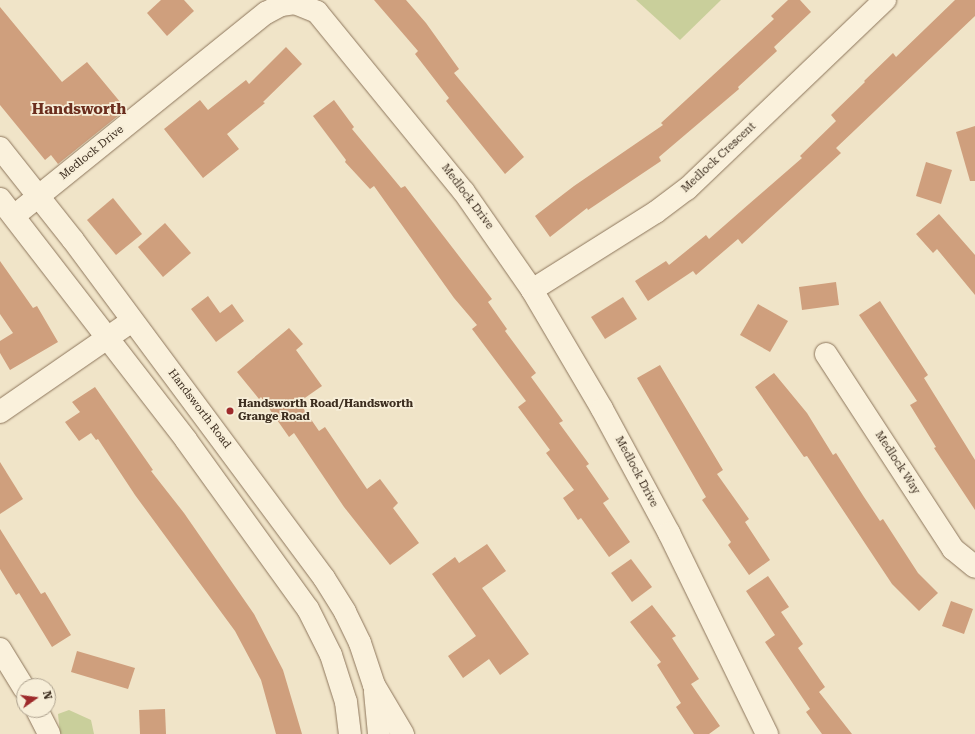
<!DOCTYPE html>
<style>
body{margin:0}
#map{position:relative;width:975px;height:734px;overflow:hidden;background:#f0e4c8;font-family:"Roboto Serif",serif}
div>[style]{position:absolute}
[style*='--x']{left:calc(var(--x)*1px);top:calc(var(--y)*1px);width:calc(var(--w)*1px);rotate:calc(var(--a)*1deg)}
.green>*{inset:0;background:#c9cf9b}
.building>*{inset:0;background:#cf9f7d}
.roads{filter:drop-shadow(0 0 1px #8d765c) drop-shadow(0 0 1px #8d765c)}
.street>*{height:22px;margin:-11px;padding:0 11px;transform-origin:11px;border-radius:11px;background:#faf1dc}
.secondary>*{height:22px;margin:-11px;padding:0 11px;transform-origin:11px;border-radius:11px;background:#faf1dc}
.dots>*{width:11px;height:11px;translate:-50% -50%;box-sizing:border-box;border:2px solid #f7eed8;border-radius:50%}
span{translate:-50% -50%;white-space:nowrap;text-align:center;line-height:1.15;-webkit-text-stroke:3.5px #f7eed8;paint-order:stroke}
.street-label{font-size:11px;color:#3d2e20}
.poi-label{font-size:11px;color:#3d2e20;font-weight:700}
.left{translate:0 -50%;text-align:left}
.district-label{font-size:15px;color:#6b2e1e;font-weight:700}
.north{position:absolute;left:16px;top:678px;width:40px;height:40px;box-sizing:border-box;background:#f7eed8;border:1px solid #ada18e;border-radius:50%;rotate:76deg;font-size:11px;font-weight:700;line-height:16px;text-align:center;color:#3d2e20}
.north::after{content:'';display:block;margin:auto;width:14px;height:18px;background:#9e2a2b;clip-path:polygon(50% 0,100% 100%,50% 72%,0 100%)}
</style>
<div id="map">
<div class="green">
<i style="clip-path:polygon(636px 0,721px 0,680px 40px)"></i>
<i style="clip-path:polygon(69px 710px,91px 720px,94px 734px,60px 734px,58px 714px)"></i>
</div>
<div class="building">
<i style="clip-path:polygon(161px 0,184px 0,194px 11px,167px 36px,147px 13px)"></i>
<i style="clip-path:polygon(374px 0,406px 0,426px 23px,459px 69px,454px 73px,524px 157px,505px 174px,446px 101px,449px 98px,415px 54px,418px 51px)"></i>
<i style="clip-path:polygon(788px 0,800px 0,811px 12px,774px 47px,777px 51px,738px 87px,739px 89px,659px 157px,661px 161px,588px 210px,587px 208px,550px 237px,535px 216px,574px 186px,663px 125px,661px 123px,774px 19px,771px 16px)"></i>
<i style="clip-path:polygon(955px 0,975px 0,975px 16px,836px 148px,841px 153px,742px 244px,738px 239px,696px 275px,693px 271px,648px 301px,635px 281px,666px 261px,669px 265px,706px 235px,709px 239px,749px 204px,802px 158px,800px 156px,836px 121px,831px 115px,865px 82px,864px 81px,893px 53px,896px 57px)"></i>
<i style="clip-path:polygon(0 7px,62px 82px,87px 62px,121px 103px,114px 109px,119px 115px,58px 164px,51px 155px,45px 160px,0 105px)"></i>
<i style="clip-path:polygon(286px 47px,302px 64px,263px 102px,265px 103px,227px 134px,239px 149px,203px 178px,164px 129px,200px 100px,208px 110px,246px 80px,249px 84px)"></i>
<i style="clip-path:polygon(334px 100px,354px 127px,352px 129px,401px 188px,405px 186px,492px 299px,488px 302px,507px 329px,505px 331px,536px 373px,531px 377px,563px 421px,559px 423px,589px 464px,586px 466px,609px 499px,603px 503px,630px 542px,609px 557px,581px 518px,578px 520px,563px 498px,574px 490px,546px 453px,550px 450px,518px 407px,526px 401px,472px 329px,477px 325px,454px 298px,374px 186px,370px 189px,345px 162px,346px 160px,313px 116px)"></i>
<i style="clip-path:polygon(975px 126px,975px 181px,970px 181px,956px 132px)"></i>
<i style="clip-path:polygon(926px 162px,952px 170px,941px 204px,916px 196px)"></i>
<i style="clip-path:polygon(113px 198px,142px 234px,116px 255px,87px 220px)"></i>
<i style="clip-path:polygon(939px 214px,975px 255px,975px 295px,937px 249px,933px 253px,916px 234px)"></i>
<i style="clip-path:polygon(165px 223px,191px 253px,163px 277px,138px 247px)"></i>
<i style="clip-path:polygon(0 261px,33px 308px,37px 306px,58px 342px,10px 370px,0 353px,0 341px,13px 333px,0 314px)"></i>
<i style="clip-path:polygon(836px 282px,839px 305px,802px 310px,799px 287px)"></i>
<i style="clip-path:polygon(208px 296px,220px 313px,232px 304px,244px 321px,216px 342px,191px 309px)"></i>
<i style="clip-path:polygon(623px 297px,637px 319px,605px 339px,591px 317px)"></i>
<i style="clip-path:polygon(880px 301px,928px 375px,924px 378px,975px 460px,975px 510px,934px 448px,936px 447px,910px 405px,917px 401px,859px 315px)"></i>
<i style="clip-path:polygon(758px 304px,788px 321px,770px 352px,740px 335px)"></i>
<i style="clip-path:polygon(289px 328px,303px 344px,296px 350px,322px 386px,299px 402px,319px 431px,325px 427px,367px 489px,380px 479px,398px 503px,393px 508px,419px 543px,390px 565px,344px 507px,294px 433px,289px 437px,261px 397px,259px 399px,237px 372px)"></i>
<i style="clip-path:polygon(660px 365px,723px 470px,717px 474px,749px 519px,745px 522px,770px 560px,749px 575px,728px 545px,731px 542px,702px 500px,706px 497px,637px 378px)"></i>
<i style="clip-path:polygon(774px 373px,807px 413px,833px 455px,836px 453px,864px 497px,880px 521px,883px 519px,918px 573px,938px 593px,919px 611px,892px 584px,807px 456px,804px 457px,755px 387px)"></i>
<i style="clip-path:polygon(95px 387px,153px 470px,151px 471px,184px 513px,254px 614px,283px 670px,302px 734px,276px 734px,261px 680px,235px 631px,135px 495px,98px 439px,96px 440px,91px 433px,79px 441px,65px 422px,80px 412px,72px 402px)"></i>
<i style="clip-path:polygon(0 462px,23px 499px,0 514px)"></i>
<i style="clip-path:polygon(0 529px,41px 594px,45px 592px,71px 635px,52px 647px,19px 593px,16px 595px,0 569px)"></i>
<i style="clip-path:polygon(487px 544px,506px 571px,482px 588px,529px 654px,500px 675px,489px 659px,463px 678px,448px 656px,476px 636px,432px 574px,455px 557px,459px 563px)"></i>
<i style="clip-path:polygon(631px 559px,652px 587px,632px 602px,611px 573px)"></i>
<i style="clip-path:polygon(768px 576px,789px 607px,781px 612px,803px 644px,798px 648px,825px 687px,819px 692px,852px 734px,822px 734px,806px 712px,810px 709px,765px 642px,775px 635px,746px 591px)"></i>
<i style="clip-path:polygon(951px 601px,973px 609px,964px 634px,942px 626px)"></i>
<i style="clip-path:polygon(652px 605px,676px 636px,672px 638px,699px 679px,691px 684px,720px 726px,709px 734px,694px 734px,676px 707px,681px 703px,657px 665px,661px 662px,630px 622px)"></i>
<i style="clip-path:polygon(77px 651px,135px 668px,128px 689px,71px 672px)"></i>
<i style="clip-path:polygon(165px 709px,166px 734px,140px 734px,139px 710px)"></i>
</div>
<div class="roads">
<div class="street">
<i style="--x:14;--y:216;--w:324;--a:-38.9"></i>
<i style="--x:266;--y:13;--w:17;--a:-28"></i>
<i style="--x:281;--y:5;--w:14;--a:-8"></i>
<i style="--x:295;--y:3;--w:24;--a:22"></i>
<i style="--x:317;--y:12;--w:232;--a:50.8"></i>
<i style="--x:464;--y:192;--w:119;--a:55.2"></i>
<i style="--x:532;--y:290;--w:138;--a:59.5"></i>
<i style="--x:602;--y:409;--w:141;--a:61.6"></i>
<i style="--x:669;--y:533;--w:224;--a:64"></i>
<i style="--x:532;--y:290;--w:146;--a:-32.2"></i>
<i style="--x:656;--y:212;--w:39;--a:-37"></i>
<i style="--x:687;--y:189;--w:274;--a:-43.7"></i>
<i style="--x:826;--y:354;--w:233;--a:56.9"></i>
<i style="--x:953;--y:549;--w:28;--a:39"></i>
<i style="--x:0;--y:412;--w:160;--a:-34.6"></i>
<i style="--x:0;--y:649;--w:46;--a:58.4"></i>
<i style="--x:37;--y:710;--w:27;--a:63"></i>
</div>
<div class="secondary">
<i style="--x:0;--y:148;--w:117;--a:51.6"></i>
<i style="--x:73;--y:240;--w:421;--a:53.4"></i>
<i style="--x:324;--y:578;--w:40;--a:58"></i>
<i style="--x:345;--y:612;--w:34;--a:64"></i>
<i style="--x:360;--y:643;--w:44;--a:71.6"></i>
<i style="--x:374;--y:685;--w:57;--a:59.4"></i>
<i style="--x:0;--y:199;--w:304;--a:52.3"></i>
<i style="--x:186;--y:440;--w:208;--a:54.2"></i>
<i style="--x:308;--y:609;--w:51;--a:63.4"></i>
<i style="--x:331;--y:655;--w:49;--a:72.3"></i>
<i style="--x:346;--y:702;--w:32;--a:83"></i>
<i style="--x:375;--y:692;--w:42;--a:84.6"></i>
</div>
</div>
<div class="dots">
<i style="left:230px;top:411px;background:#9e2a2b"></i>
</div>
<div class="street-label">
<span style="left:92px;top:153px;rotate:-39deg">Medlock Drive</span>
<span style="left:719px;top:158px;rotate:-43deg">Medlock Crescent</span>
<span style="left:467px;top:197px;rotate:53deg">Medlock Drive</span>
<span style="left:199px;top:409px;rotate:53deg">Handsworth Road</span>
<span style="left:897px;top:463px;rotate:57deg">Medlock Way</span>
<span style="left:636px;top:472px;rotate:62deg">Medlock Drive</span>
</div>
<div class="poi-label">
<span class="left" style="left:238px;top:411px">Handsworth Road/Handsworth<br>Grange Road</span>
</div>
<div class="district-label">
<span style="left:79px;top:110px">Handsworth</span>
</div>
<div class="north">N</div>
</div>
